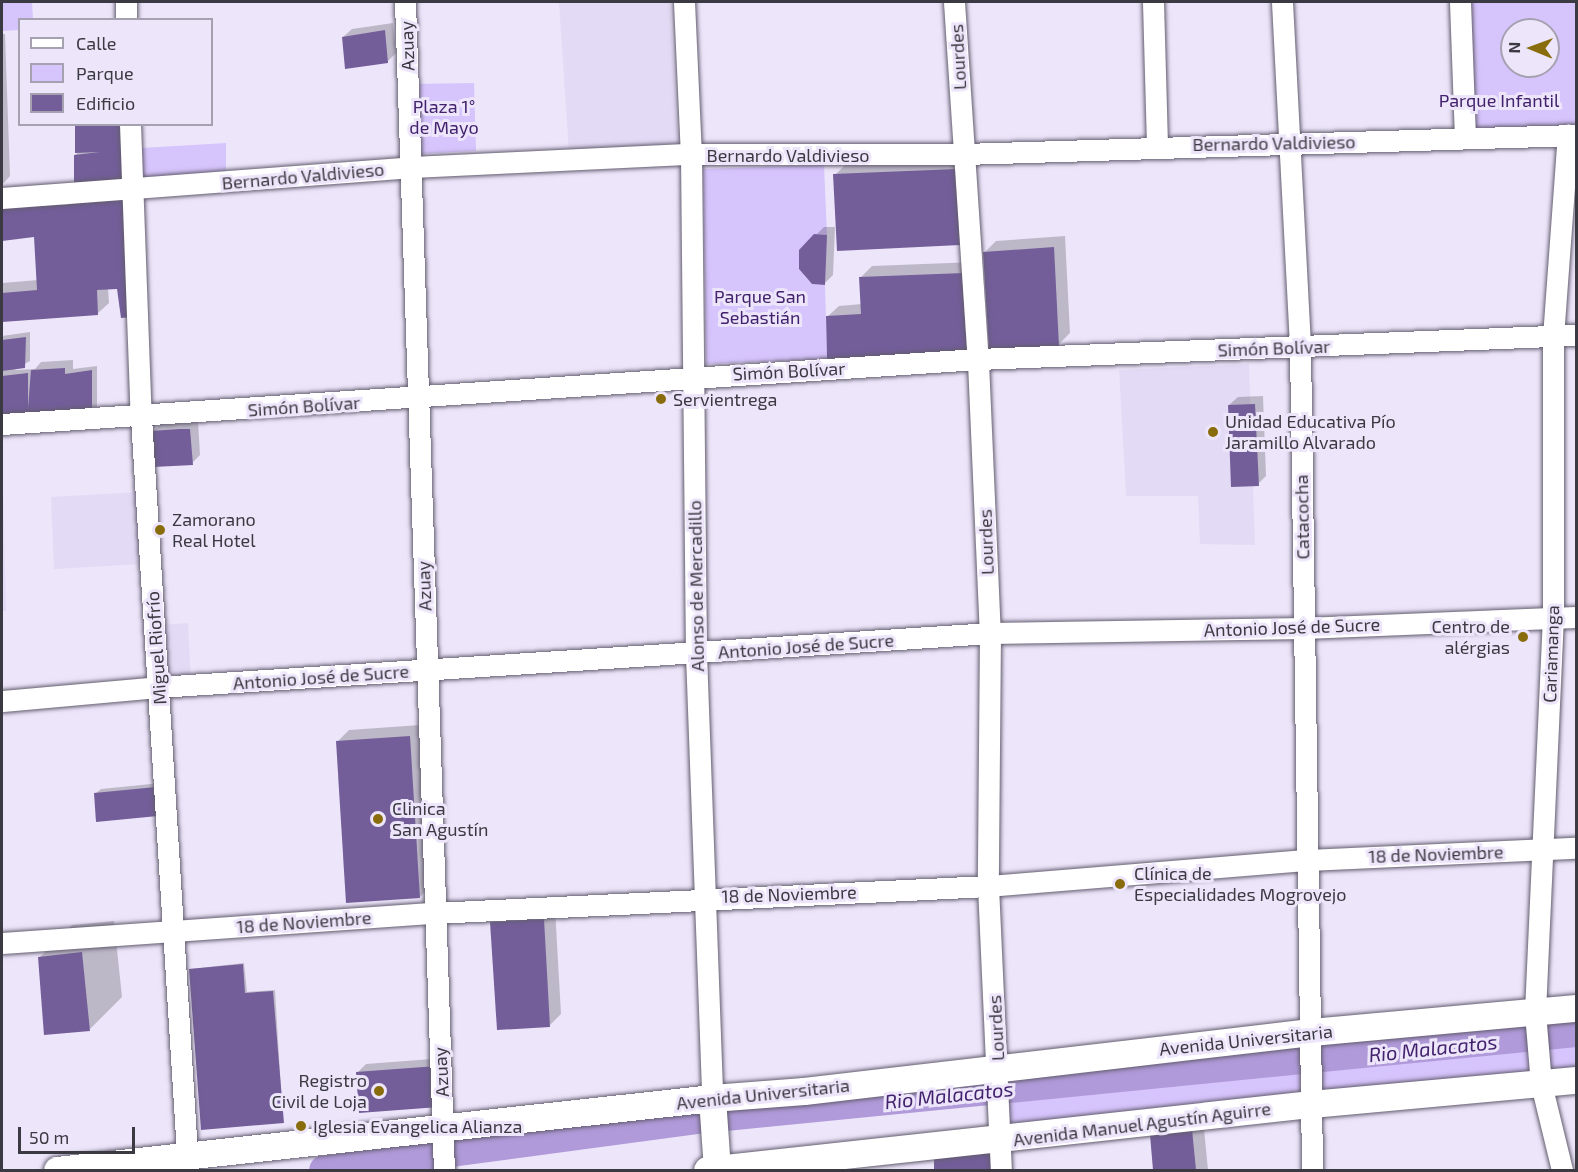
<!DOCTYPE html>
<meta charset="utf-8">
<style>
body{margin:0}
#map{position:relative;width:1578px;height:1172px;overflow:hidden;background:#ede6fb;font-family:"Exo 2",sans-serif}
div>[style]{position:absolute}
[style*='--x']{left:calc(var(--x)*1px);top:calc(var(--y)*1px);width:calc(var(--w)*1px);rotate:calc(var(--a)*1deg)}
.built>*{inset:0;background:#e3daf5}
.green>*{inset:0;background:#d6c4fc}
.shadow>*{inset:0;background:#0003}
.river>*{height:28px;margin:-14px;padding:0 14px;transform-origin:14px;border-radius:14px;background:#b09ad9}
.building>*{inset:0;background:#735e99}
.roads{filter:drop-shadow(0 0 2px #635d6f) drop-shadow(0 0 2px #635d6f)}
.minor>*{height:21px;margin:-10.5px;padding:0 10.5px;transform-origin:10.5px;border-radius:10.5px;background:#fff}
.major>*{height:27px;margin:-13.5px;padding:0 13.5px;transform-origin:13.5px;border-radius:13.5px;background:#fff}
.dots>*{width:16px;height:16px;translate:-50% -50%;box-sizing:border-box;border:3px solid #ede6fb;border-radius:50%}
span{translate:-50% -50%;white-space:nowrap;text-align:center;line-height:1.15;-webkit-text-stroke:6px #ede6fb;paint-order:stroke}
.street-label{font-size:18px;color:#3b3941}
.park-label{font-size:18px;color:#42226c}
.poi-label{font-size:18px;color:#3b3941}
.left{translate:0 -50%;text-align:left}
.right{translate:-100% -50%;text-align:right}
.water-label{font-size:20px;color:#42226c;font-style:italic}
.frame{position:absolute;inset:0;border:3px solid #3b3941;pointer-events:none}
.legend{position:absolute;left:18px;top:18px;width:195px;height:108px;box-sizing:border-box;background:#ede6fb;border:2px solid #a6a1b1;margin:0;padding:8px 10px;list-style:none;font-size:18px;color:#3b3941}
.legend li{display:flex;align-items:center;gap:12px;height:30px}
.legend b{width:30px;border:2px solid #a6a1b1}
.north{position:absolute;left:1500px;top:18px;width:60px;height:60px;box-sizing:border-box;background:#ede6fb;border:2px solid #a6a1b1;border-radius:50%;rotate:271deg;font-size:16px;font-weight:700;line-height:24px;text-align:center;color:#3b3941}
.north::after{content:'';display:block;margin:auto;width:21px;height:27px;background:#896c0c;clip-path:polygon(50% 0,100% 100%,50% 72%,0 100%)}
.scale{position:absolute;left:18px;top:1127px;width:117px;height:27px;box-sizing:border-box;border:3px solid #3b3941;border-top:0;padding-left:8px;font-size:18px;line-height:21px;white-space:nowrap;color:#3b3941;-webkit-text-stroke:4px #ede6fb;paint-order:stroke}
</style>
<div id="map">
<div class="built">
<i style="clip-path:polygon(559px 2px,670px 2px,678px 146px,569px 153px)"></i>
<i style="clip-path:polygon(1249px 364px,1255px 545px,1200px 544px,1198px 496px,1126px 496px,1119px 370px)"></i>
<i style="clip-path:polygon(2px 440px,6px 611px,2px 611px)"></i>
<i style="clip-path:polygon(139px 492px,143px 564px,54px 569px,51px 497px)"></i>
<i style="clip-path:polygon(188px 623px,191px 681px,163px 683px,161px 625px)"></i>
</div>
<div class="green">
<i style="clip-path:polygon(2px 2px,32px 2px,33px 19px,20px 20px,19px 30px,2px 31px)"></i>
<i style="clip-path:polygon(evenodd,1460px 2px,1576px 2px,1576px 135px,1465px 136px,1460px 2px,1512px 30px,1548px 30px,1548px 66px,1512px 66px,1512px 30px)"></i>
<i style="clip-path:polygon(474px 83px,476px 151px,414px 154px,413px 84px)"></i>
<i style="clip-path:polygon(226px 143px,226px 174px,140px 179px,141px 148px)"></i>
<i style="clip-path:polygon(824px 165px,827px 235px,814px 234px,799px 269px,812px 284px,825px 285px,827px 359px,706px 364px,703px 169px)"></i>
<i style="clip-path:polygon(1576px 1008px,1576px 1080px,1000px 1141px,998px 1067px)"></i>
</div>
<div class="shadow">
<i style="clip-path:polygon(393px 23px,396px 53px,387px 62px,343px 37px,352px 29px)"></i>
<i style="clip-path:polygon(2px 34px,5px 34px,10px 176px,2px 185px)"></i>
<i style="clip-path:polygon(76px 124px,135px 172px,75px 155px,80px 151px)"></i>
<i style="clip-path:polygon(967px 158px,959px 244px,835px 175px,846px 164px)"></i>
<i style="clip-path:polygon(77px 194px,118px 287px,108px 288px,109px 303px,97px 314px,2px 319px,2px 283px,38px 280px,35px 236px,2px 239px,2px 197px)"></i>
<i style="clip-path:polygon(824px 227px,835px 227px,833px 275px,825px 283px,801px 250px)"></i>
<i style="clip-path:polygon(1065px 236px,1070px 333px,1059px 344px,984px 253px,996px 241px)"></i>
<i style="clip-path:polygon(975px 262px,968px 351px,827px 317px,839px 306px,862px 304px,861px 277px,872px 266px)"></i>
<i style="clip-path:polygon(30px 332px,30px 361px,14px 370px,35px 369px,41px 362px,73px 360px,73px 369px,97px 366px,97px 407px,2px 420px,2px 336px)"></i>
<i style="clip-path:polygon(1263px 396px,1266px 476px,1258px 484px,1229px 405px,1238px 397px)"></i>
<i style="clip-path:polygon(198px 421px,200px 455px,192px 463px,153px 432px,161px 423px)"></i>
<i style="clip-path:polygon(420px 725px,431px 885px,420px 897px,338px 741px,349px 730px)"></i>
<i style="clip-path:polygon(161px 783px,158px 814px,95px 794px,101px 789px)"></i>
<i style="clip-path:polygon(555px 908px,561px 1014px,550px 1025px,492px 922px,503px 911px)"></i>
<i style="clip-path:polygon(114px 921px,122px 997px,90px 1029px,40px 957px,72px 925px)"></i>
<i style="clip-path:polygon(244px 963px,247px 992px,275px 990px,283px 1122px,190px 969px)"></i>
<i style="clip-path:polygon(445px 1058px,446px 1097px,358px 1072px,366px 1064px)"></i>
<i style="clip-path:polygon(1202px 1108px,1208px 1170px,1155px 1170px,1150px 1123px)"></i>
<i style="clip-path:polygon(935px 1155px,1003px 1170px,935px 1170px)"></i>
</div>
<div class="river">
<i style="--x:323;--y:1170;--w:386;--a:-7.6"></i>
<i style="--x:706;--y:1119;--w:874;--a:-5.65"></i>
</div>
<div class="building">
<i style="clip-path:polygon(385px 30px,388px 63px,345px 69px,342px 37px)"></i>
<i style="clip-path:polygon(75px 124px,128px 124px,128px 182px,74px 186px,74px 155px,100px 152px,75px 153px)"></i>
<i style="clip-path:polygon(957px 169px,960px 245px,837px 251px,833px 174px)"></i>
<i style="clip-path:polygon(133px 192px,133px 317px,121px 318px,117px 289px,97px 290px,98px 315px,2px 322px,2px 293px,37px 290px,34px 237px,2px 241px,2px 206px,66px 205px)"></i>
<i style="clip-path:polygon(814px 234px,827px 235px,825px 285px,812px 284px,799px 269px,799px 250px)"></i>
<i style="clip-path:polygon(1054px 247px,1059px 346px,989px 350px,983px 252px)"></i>
<i style="clip-path:polygon(964px 273px,969px 352px,827px 359px,826px 316px,861px 314px,859px 277px)"></i>
<i style="clip-path:polygon(26px 337px,25px 368px,2px 371px,2px 340px)"></i>
<i style="clip-path:polygon(65px 368px,65px 374px,92px 370px,92px 414px,2px 422px,2px 376px,28px 373px,28px 408px,31px 370px)"></i>
<i style="clip-path:polygon(1255px 404px,1259px 486px,1231px 487px,1228px 405px)"></i>
<i style="clip-path:polygon(180px 429px,190px 429px,193px 465px,153px 467px,151px 431px)"></i>
<i style="clip-path:polygon(410px 736px,420px 898px,346px 903px,336px 741px)"></i>
<i style="clip-path:polygon(156px 787px,158px 816px,96px 822px,94px 793px)"></i>
<i style="clip-path:polygon(544px 919px,550px 1027px,497px 1030px,490px 922px)"></i>
<i style="clip-path:polygon(82px 952px,90px 1031px,44px 1035px,38px 957px)"></i>
<i style="clip-path:polygon(243px 964px,245px 993px,273px 991px,284px 1123px,201px 1130px,189px 969px)"></i>
<i style="clip-path:polygon(437px 1066px,439px 1107px,359px 1113px,356px 1072px)"></i>
<i style="clip-path:polygon(1191px 1119px,1196px 1170px,1153px 1170px,1149px 1123px)"></i>
<i style="clip-path:polygon(991px 1151px,992px 1170px,934px 1170px,934px 1155px)"></i>
</div>
<div class="roads">
<div class="minor">
<i style="--x:126;--y:2;--w:18;--a:90"></i>
<i style="--x:405;--y:2;--w:1169;--a:88.09"></i>
<i style="--x:684;--y:2;--w:152;--a:87.4"></i>
<i style="--x:691;--y:154;--w:500;--a:89.43"></i>
<i style="--x:696;--y:654;--w:444;--a:87.9"></i>
<i style="--x:954;--y:2;--w:361;--a:86.2"></i>
<i style="--x:978;--y:362;--w:271;--a:87.5"></i>
<i style="--x:990;--y:633;--w:253;--a:90.5"></i>
<i style="--x:988;--y:886;--w:284;--a:87.4"></i>
<i style="--x:1153;--y:2;--w:144;--a:88.4"></i>
<i style="--x:1282;--y:2;--w:345;--a:87"></i>
<i style="--x:1300;--y:347;--w:823;--a:89.16"></i>
<i style="--x:1460;--y:2;--w:134;--a:87.9"></i>
<i style="--x:130;--y:124;--w:294;--a:87.9"></i>
<i style="--x:141;--y:418;--w:753;--a:86.42"></i>
<i style="--x:2;--y:198;--w:411;--a:-4.3"></i>
<i style="--x:412;--y:167;--w:279;--a:-2.7"></i>
<i style="--x:691;--y:154;--w:273;--a:0"></i>
<i style="--x:964;--y:154;--w:612;--a:-1.78"></i>
<i style="--x:2;--y:424;--w:978;--a:-3.81"></i>
<i style="--x:978;--y:359;--w:598;--a:-2.3"></i>
<i style="--x:2;--y:701;--w:157;--a:-5.1"></i>
<i style="--x:158;--y:687;--w:834;--a:-3.71"></i>
<i style="--x:990;--y:633;--w:314;--a:-0.9"></i>
<i style="--x:1304;--y:628;--w:272;--a:-2.3"></i>
<i style="--x:2;--y:943;--w:433;--a:-4"></i>
<i style="--x:434;--y:913;--w:555;--a:-2.79"></i>
<i style="--x:988;--y:886;--w:320;--a:-4.7"></i>
<i style="--x:1307;--y:860;--w:269;--a:-2.6"></i>
<i style="--x:1562;--y:1170;--w:89;--a:-103.7"></i>
<i style="--x:1541;--y:1084;--w:72;--a:-94.8"></i>
<i style="--x:1535;--y:1012;--w:396;--a:-87.4"></i>
<i style="--x:1553;--y:616;--w:279;--a:-90"></i>
<i style="--x:1553;--y:337;--w:203;--a:-85.8"></i>
</div>
<div class="major">
<i style="--x:712;--y:1098;--w:72;--a:86"></i>
<i style="--x:57;--y:1170;--w:659;--a:-6.27"></i>
<i style="--x:712;--y:1098;--w:92;--a:-4.4"></i>
<i style="--x:804;--y:1091;--w:510;--a:-6.64"></i>
<i style="--x:1311;--y:1032;--w:266;--a:-5.2"></i>
<i style="--x:707;--y:1170;--w:608;--a:-6.24"></i>
<i style="--x:1311;--y:1104;--w:266;--a:-5.2"></i>
</div>
</div>
<div class="dots">
<i style="left:661px;top:399px;background:#896c0c"></i>
<i style="left:1213px;top:432px;background:#896c0c"></i>
<i style="left:160px;top:530px;background:#896c0c"></i>
<i style="left:1523px;top:637px;background:#896c0c"></i>
<i style="left:378px;top:819px;background:#896c0c"></i>
<i style="left:1120px;top:884px;background:#896c0c"></i>
<i style="left:379px;top:1091px;background:#896c0c"></i>
<i style="left:301px;top:1126px;background:#896c0c"></i>
</div>
<div class="street-label">
<span style="left:407px;top:46px;rotate:-92deg">Azuay</span>
<span style="left:958px;top:57px;rotate:-93deg">Lourdes</span>
<span style="left:1274px;top:143px;rotate:-1deg">Bernardo Valdivieso</span>
<span style="left:788px;top:155px">Bernardo Valdivieso</span>
<span style="left:303px;top:176px;rotate:-5deg">Bernardo Valdivieso</span>
<span style="left:1274px;top:348px;rotate:-2deg">Simón Bolívar</span>
<span style="left:789px;top:371px;rotate:-3deg">Simón Bolívar</span>
<span style="left:304px;top:406px;rotate:-4deg">Simón Bolívar</span>
<span style="left:1302px;top:517px;rotate:-91deg">Catacocha</span>
<span style="left:986px;top:542px;rotate:-92deg">Lourdes</span>
<span style="left:424px;top:586px;rotate:-92deg">Azuay</span>
<span style="left:696px;top:586px;rotate:-91deg">Alonso de Mercadillo</span>
<span style="left:1292px;top:627px;rotate:-2deg">Antonio José de Sucre</span>
<span style="left:806px;top:646px;rotate:-4deg">Antonio José de Sucre</span>
<span style="left:156px;top:648px;rotate:-94deg">Miguel Riofrío</span>
<span style="left:1551px;top:654px;rotate:-88deg">Cariamanga</span>
<span style="left:321px;top:677px;rotate:-4deg">Antonio José de Sucre</span>
<span style="left:1436px;top:854px;rotate:-2deg">18 de Noviembre</span>
<span style="left:789px;top:894px;rotate:-2deg">18 de Noviembre</span>
<span style="left:304px;top:922px;rotate:-4deg">18 de Noviembre</span>
<span style="left:996px;top:1028px;rotate:-93deg">Lourdes</span>
<span style="left:1246px;top:1040px;rotate:-6deg">Avenida Universitaria</span>
<span style="left:441px;top:1072px;rotate:-93deg">Azuay</span>
<span style="left:763px;top:1094px;rotate:-6deg">Avenida Universitaria</span>
<span style="left:1142px;top:1124px;rotate:-7deg">Avenida Manuel Agustín Aguirre</span>
</div>
<div class="park-label">
<span style="left:1499px;top:100px">Parque Infantil</span>
<span style="left:444px;top:117px">Plaza 1°<br>de Mayo</span>
<span style="left:760px;top:307px">Parque San<br>Sebastián</span>
</div>
<div class="poi-label">
<span class="left" style="left:673px;top:399px">Servientrega</span>
<span class="left" style="left:1225px;top:432px">Unidad Educativa Pío<br>Jaramillo Alvarado</span>
<span class="left" style="left:172px;top:530px">Zamorano<br>Real Hotel</span>
<span class="right" style="left:1510px;top:637px">Centro de<br>alérgias</span>
<span class="left" style="left:392px;top:819px">Clinica<br>San Agustín</span>
<span class="left" style="left:1134px;top:884px">Clínica de<br>Especialidades Mogrovejo</span>
<span class="right" style="left:367px;top:1091px">Registro<br>Civil de Loja</span>
<span class="left" style="left:313px;top:1126px">Iglesia Evangelica Alianza</span>
</div>
<div class="water-label">
<span style="left:1433px;top:1048px;rotate:-6deg">Rio Malacatos</span>
<span style="left:949px;top:1095px;rotate:-6deg">Rio Malacatos</span>
</div>
<div class="frame"></div>
<ul class="legend">
<li><b style="height:8px;background:#fff"></b>Calle</li>
<li><b style="height:16px;background:#d6c4fc"></b>Parque</li>
<li><b style="height:16px;background:#735e99"></b>Edificio</li>
</ul>
<div class="north">N</div>
<div class="scale">50 m</div>
</div>
